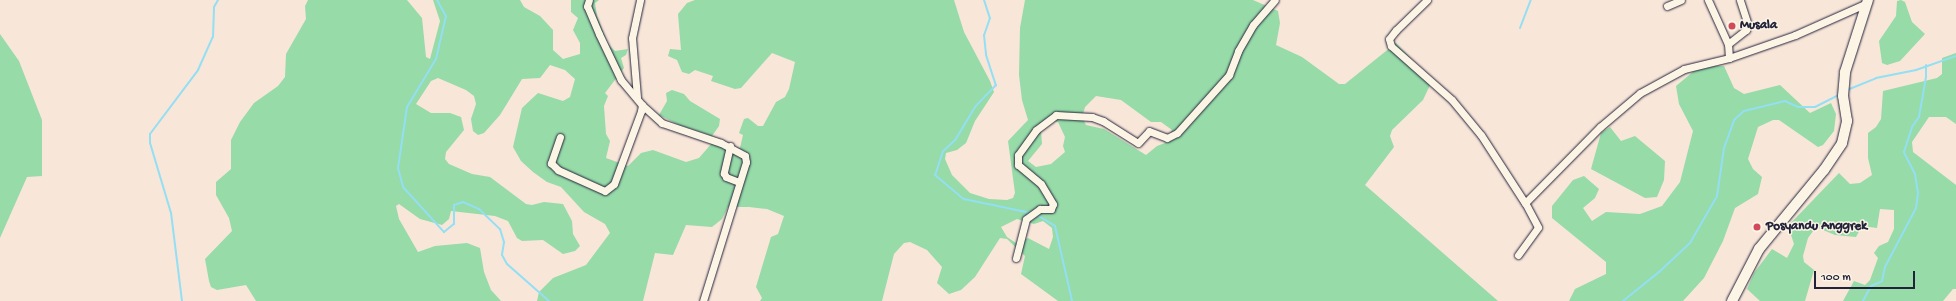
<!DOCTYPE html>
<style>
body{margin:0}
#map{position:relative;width:1956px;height:301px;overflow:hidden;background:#f8e6d9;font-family:"Gochi Hand",sans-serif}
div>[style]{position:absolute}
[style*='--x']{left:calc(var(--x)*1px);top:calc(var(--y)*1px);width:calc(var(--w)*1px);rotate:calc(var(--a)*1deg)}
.green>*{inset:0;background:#96dba8}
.stream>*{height:2px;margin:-1px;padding:0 1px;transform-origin:1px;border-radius:1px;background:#93dff3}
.roads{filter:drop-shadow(0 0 1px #22223b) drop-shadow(0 0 1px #22223b)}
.street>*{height:7px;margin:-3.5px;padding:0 3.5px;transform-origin:3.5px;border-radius:3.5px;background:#fcf5e5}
.secondary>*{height:10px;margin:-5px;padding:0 5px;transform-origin:5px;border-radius:5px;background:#fcf5e5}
.dots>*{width:11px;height:11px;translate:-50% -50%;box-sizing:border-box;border:2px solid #fcf5e5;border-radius:50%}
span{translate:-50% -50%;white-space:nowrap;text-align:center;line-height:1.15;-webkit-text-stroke:3px #fcf5e5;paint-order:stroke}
.poi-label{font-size:13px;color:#22223b;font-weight:700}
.left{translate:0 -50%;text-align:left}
.scale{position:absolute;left:1814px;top:271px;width:101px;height:18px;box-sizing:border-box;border:2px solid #22223b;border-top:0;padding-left:5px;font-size:12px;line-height:14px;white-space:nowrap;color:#22223b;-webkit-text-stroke:3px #fcf5e5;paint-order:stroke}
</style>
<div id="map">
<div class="green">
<i style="clip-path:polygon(evenodd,308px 0,407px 0,422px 18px,426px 57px,430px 59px,440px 21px,433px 0,520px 0,524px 7px,540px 16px,553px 30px,553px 50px,563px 59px,580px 54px,580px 43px,573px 30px,578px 18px,571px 12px,571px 0,599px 0,595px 3px,597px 16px,608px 44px,615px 51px,628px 49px,626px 55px,621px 58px,624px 68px,605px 93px,608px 96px,604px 106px,606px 134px,610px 141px,606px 158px,628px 166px,641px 153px,653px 150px,686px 162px,699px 158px,712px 143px,740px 148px,743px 135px,739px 133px,744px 119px,748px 118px,758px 126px,763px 126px,776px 102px,785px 97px,789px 89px,795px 62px,772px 53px,741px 88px,735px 89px,711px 81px,713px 76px,695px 70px,689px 74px,682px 72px,677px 60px,668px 56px,670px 49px,681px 50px,678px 14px,687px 3px,695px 0,954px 0,964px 32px,990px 81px,994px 92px,975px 121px,966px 143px,957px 150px,946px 153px,945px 159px,952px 175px,970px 193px,989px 199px,1007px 200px,1013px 198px,1015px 193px,1008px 141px,1028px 120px,1022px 100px,1019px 75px,1020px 28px,1025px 0,1253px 0,1278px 11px,1280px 23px,1276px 45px,1302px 57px,1339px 84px,1345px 84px,1396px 43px,1419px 67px,1431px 83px,1423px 100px,1392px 130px,1390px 136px,1394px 147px,1365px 185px,1498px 301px,1058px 301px,1021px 274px,1025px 256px,1007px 239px,1000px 238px,975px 277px,961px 290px,949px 294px,937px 283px,942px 267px,927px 250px,910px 242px,904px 243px,894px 254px,882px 301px,760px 301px,762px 298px,756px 287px,771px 237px,778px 234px,784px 216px,767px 209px,749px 207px,728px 207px,722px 219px,712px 227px,686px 225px,673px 255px,655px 253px,643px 301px,537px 301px,539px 292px,553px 278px,586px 265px,610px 233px,605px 224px,584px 212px,561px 187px,547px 182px,533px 172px,521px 161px,513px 147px,522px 108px,538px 93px,563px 101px,570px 97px,575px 79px,565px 70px,550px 65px,540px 78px,522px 79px,500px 115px,484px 133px,478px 135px,473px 131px,471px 119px,476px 104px,474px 96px,466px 90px,438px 78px,431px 81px,416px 104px,431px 113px,450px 113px,461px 117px,464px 130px,446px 152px,445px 159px,449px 164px,472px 174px,490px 177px,526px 204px,532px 205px,544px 202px,563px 204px,572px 221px,573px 234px,580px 246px,575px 251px,563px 254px,543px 240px,522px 241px,517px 238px,508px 221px,495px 216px,451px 211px,449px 219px,442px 225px,420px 219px,399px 204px,396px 206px,399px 219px,418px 252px,435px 246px,467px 243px,480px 248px,484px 272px,491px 290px,501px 301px,256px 301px,246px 285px,217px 290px,211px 287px,209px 281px,205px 259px,232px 231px,229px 218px,216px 195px,216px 182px,231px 169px,231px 140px,240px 122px,254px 103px,278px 86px,285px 77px,286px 54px,306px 19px,305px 6px,308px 0,1096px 96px,1121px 100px,1151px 122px,1161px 122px,1172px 130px,1165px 143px,1157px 146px,1146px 155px,1104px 129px,1086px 125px,1082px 117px,1085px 107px,1096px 96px,308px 0,1051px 121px,1058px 122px,1065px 137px,1063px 146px,1065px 152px,1051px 164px,1036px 167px,1028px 161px,1042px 144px,1041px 130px,1051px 121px,308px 0,1017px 219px,1034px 224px,1043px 221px,1052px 228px,1053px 237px,1049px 249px,1028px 238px,1016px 243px,1007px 237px,1001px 227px,1017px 219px)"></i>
<i style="clip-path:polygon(1901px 0,1905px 2px,1912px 22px,1925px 34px,1900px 61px,1887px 65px,1882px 63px,1879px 41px,1896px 16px,1897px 1px)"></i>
<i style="clip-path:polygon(0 34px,19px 61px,42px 120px,42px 176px,27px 177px,0 238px)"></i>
<i style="clip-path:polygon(1956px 53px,1956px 124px,1946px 117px,1929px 117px,1912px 142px,1913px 152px,1956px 185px,1956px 289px,1953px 289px,1943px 301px,1843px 301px,1854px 281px,1865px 285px,1870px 280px,1878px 258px,1874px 253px,1879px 246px,1888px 242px,1894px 229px,1894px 210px,1880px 209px,1877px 228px,1862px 226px,1856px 237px,1835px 235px,1816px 227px,1808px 238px,1803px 256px,1804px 262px,1814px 270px,1805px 301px,1760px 301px,1747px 289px,1754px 273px,1772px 249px,1787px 258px,1794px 244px,1788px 226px,1839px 173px,1850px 184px,1860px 183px,1872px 175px,1868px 158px,1868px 133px,1876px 127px,1881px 119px,1883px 91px,1937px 78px,1942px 74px,1942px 58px)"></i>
<i style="clip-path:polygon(1706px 66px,1724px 66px,1734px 88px,1744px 94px,1780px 85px,1810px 113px,1831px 103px,1836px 114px,1834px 131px,1823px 145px,1818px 147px,1779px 120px,1773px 120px,1758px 127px,1748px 159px,1753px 169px,1762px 177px,1758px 194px,1735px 208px,1723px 241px,1704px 278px,1683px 301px,1569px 301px,1575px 289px,1606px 274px,1606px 262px,1552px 218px,1552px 206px,1573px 180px,1584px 176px,1599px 189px,1595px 198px,1583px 208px,1592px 221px,1606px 212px,1640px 214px,1662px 206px,1680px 182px,1693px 131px,1679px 104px,1676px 86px,1694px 71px)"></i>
<i style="clip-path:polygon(672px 90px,684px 94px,690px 101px,720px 119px,719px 126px,712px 136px,679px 125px,659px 115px,667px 101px,666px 93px)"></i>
<i style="clip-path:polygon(1610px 127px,1621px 141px,1635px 136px,1665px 161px,1664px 180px,1657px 197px,1645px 198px,1591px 169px,1601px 133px)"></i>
</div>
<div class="stream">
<i style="--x:437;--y:0;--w:18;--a:61"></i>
<i style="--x:446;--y:16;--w:44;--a:103.1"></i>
<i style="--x:436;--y:59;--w:56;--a:121.1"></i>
<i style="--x:407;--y:107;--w:62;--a:98.4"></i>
<i style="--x:398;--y:168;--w:20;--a:75"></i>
<i style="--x:403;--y:187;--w:61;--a:47.7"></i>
<i style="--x:444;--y:232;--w:13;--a:-39"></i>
<i style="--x:454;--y:224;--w:19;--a:-90"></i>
<i style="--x:454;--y:205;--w:9;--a:-18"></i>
<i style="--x:463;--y:202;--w:17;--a:24"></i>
<i style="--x:479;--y:209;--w:29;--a:44"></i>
<i style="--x:500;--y:229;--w:14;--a:73"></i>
<i style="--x:504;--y:242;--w:13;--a:99"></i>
<i style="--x:502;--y:255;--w:10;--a:61"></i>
<i style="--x:507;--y:264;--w:56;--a:41.4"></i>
<i style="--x:984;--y:0;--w:19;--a:72"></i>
<i style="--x:990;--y:18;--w:18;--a:109"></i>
<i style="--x:984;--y:35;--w:20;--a:84"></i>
<i style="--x:986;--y:55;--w:32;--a:72"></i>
<i style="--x:996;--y:85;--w:30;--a:134"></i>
<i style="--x:975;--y:107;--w:39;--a:121"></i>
<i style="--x:955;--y:140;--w:16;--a:137"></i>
<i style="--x:943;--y:151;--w:25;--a:108"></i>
<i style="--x:935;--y:175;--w:38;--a:40"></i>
<i style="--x:964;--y:199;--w:68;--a:11.8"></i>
<i style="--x:1520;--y:28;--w:30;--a:-69"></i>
<i style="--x:1847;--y:90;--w:31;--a:-22"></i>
<i style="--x:1876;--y:78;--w:41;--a:-11.3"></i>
<i style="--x:1916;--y:70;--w:42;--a:-19.3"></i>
<i style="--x:1037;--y:215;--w:21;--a:31"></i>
<i style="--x:1055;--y:226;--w:77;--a:77.2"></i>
<i style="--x:182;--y:301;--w:89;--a:-97.1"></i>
<i style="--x:171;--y:213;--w:73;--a:-106.7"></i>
<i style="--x:150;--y:143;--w:9;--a:-90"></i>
<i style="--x:150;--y:134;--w:80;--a:-53.1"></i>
<i style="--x:198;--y:70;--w:36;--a:-66"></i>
<i style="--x:213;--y:37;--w:30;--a:-88"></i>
<i style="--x:214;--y:7;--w:8;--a:-60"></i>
<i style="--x:1623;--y:301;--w:46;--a:-38.9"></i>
<i style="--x:1659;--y:272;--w:42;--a:-43.1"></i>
<i style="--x:1690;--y:243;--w:54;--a:-60.1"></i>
<i style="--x:1717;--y:196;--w:49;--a:-81.7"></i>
<i style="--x:1724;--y:148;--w:30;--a:-70"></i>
<i style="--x:1734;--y:120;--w:13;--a:-42"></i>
<i style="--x:1744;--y:111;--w:42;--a:-13.7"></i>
<i style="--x:1785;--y:101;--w:14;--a:25"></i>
<i style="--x:1798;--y:107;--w:17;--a:0"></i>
<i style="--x:1815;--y:107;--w:28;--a:-27"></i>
<i style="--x:1863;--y:301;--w:17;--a:-62"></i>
<i style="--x:1871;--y:286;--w:12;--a:-24"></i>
<i style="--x:1882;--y:281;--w:14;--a:-78"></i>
<i style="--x:1885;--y:267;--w:67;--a:-62.3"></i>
<i style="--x:1916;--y:208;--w:15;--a:-82"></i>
<i style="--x:1918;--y:193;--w:19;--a:-99"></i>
<i style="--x:1915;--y:174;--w:25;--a:-117"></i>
<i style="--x:1904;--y:152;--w:26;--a:-72"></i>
<i style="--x:1912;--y:127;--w:12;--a:-55"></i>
<i style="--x:1919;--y:117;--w:41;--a:-80.1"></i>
<i style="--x:1926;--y:77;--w:12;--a:-90"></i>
</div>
<div class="roads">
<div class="street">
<i style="--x:1427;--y:0;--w:43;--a:135.9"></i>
<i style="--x:1396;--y:30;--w:11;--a:128"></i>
<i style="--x:1389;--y:39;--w:7;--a:74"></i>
<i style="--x:1391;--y:46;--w:81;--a:41.5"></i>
<i style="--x:1452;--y:100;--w:45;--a:50.4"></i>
<i style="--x:1481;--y:135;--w:81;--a:57.1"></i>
<i style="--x:1708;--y:0;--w:48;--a:65.6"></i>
<i style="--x:1667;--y:6;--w:15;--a:-23"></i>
<i style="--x:1729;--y:58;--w:14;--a:-94"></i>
<i style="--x:1728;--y:44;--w:23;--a:-38"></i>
<i style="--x:1746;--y:30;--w:5;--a:-68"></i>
<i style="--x:1748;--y:25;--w:26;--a:-108"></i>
<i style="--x:637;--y:97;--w:59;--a:-94.8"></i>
<i style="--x:632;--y:38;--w:39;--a:-78"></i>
<i style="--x:642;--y:105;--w:27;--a:42"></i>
<i style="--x:662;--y:123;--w:62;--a:18.7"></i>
<i style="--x:721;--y:143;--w:27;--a:28"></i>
<i style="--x:745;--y:156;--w:6;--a:81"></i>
<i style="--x:746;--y:162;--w:145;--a:107.2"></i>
<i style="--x:560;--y:137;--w:28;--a:109"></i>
<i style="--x:551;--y:163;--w:10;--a:45"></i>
<i style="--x:558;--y:170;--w:51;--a:24.1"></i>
<i style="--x:605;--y:191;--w:11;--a:-38"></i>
<i style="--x:614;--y:184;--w:78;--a:-69.7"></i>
<i style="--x:641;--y:111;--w:6;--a:-81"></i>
<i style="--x:642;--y:105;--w:33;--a:-130"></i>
<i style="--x:621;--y:80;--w:51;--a:-115.6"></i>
<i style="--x:599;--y:34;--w:30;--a:-113"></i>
<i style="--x:587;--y:6;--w:6;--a:-72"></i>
<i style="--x:730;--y:146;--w:28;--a:103"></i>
<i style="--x:724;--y:173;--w:4;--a:63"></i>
<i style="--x:726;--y:177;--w:14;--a:21"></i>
<i style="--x:1518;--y:255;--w:34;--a:-54"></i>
<i style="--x:1538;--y:227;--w:27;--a:-118"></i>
<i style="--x:1525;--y:203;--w:107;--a:-45.4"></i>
<i style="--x:1600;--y:127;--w:52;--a:-40.4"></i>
<i style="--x:1640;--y:93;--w:50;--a:-28.6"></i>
<i style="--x:1684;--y:69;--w:46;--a:-13.7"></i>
<i style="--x:1729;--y:58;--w:70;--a:-19.2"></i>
<i style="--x:1795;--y:35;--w:77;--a:-23.9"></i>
<i style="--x:1016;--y:258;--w:40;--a:-75.6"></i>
<i style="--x:1026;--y:219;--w:17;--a:-36"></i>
<i style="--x:1040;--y:209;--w:11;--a:0"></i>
<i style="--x:1051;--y:209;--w:5;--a:-68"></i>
<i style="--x:1053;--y:204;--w:23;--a:-121"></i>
<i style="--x:1041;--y:184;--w:30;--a:-140"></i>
<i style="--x:1018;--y:165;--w:10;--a:-90"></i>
<i style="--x:1018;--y:155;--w:31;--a:-54"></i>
<i style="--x:1036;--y:130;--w:25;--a:-37"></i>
<i style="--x:1056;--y:115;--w:36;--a:3"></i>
<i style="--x:1092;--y:117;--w:12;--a:20"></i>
<i style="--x:1103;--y:121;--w:41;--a:32.2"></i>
<i style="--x:1138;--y:143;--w:16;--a:-47"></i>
<i style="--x:1149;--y:131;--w:19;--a:21"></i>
<i style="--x:1167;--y:138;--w:11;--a:-27"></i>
<i style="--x:1177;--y:133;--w:78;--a:-48.1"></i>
<i style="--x:1229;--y:75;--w:26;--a:-69"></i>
<i style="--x:1238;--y:51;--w:30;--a:-60"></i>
<i style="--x:1253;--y:25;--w:33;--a:-49"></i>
</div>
<div class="secondary">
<i style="--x:1732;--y:301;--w:59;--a:-62.6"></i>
<i style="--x:1759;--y:249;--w:102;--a:-50.6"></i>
<i style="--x:1824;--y:170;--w:32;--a:-56"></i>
<i style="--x:1842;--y:143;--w:23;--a:-77"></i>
<i style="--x:1847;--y:121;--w:25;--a:-99"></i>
<i style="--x:1843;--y:96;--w:24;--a:-85"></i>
<i style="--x:1845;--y:72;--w:76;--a:-72.3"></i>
</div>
</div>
<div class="dots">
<i style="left:1732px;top:26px;background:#d1495b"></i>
<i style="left:1757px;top:227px;background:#d1495b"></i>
</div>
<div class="poi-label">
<span class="left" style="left:1740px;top:26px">Musala</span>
<span class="left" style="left:1766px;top:227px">Posyandu Anggrek</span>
</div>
<div class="scale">100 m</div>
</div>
